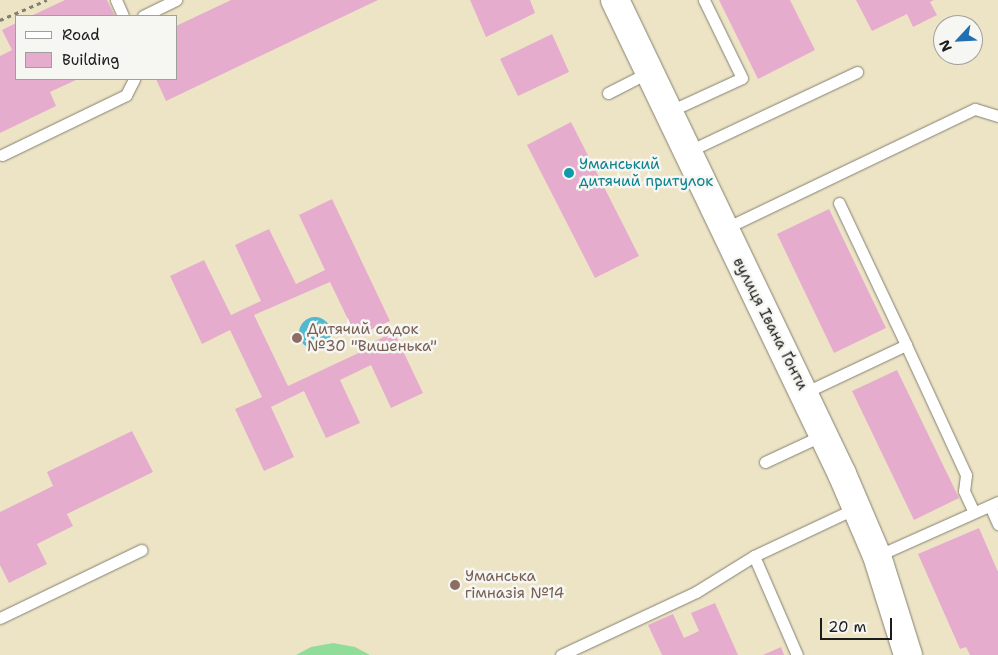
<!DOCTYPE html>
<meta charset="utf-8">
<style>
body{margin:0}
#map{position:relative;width:998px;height:655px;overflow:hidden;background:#ede4c6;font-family:"Shantell Sans",sans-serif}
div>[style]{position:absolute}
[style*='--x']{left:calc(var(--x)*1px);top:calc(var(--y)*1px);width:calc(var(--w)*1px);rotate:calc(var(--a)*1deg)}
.green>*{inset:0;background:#90dd9a}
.water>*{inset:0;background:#51b8cf}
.round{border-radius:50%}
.building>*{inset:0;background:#e6acce}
.path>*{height:3px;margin-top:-1.5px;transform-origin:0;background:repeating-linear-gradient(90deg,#848071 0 4px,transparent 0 8px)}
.roads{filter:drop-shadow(0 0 1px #848071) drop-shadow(0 0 1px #848071)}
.lane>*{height:11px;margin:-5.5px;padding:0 5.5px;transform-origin:5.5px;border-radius:5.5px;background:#fff}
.secondary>*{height:28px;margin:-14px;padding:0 14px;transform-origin:14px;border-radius:14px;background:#fff}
.dots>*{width:14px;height:14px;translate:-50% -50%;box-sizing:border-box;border:2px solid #f6f6f2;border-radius:50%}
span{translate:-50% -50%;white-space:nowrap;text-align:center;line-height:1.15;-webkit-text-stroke:5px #f6f6f2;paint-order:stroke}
.culture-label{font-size:15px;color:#0d838f}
.left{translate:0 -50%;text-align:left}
.street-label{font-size:15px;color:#1c1c1c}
.education-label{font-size:15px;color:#785e54}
.legend{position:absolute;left:15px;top:15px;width:162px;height:65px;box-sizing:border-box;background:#f6f6f2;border:1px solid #9f9f9c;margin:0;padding:6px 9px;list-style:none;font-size:15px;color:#1c1c1c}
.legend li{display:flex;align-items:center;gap:10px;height:25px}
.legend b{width:25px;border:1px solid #9f9f9c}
.north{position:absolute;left:933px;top:15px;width:50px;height:50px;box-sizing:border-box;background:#f6f6f2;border:1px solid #9f9f9c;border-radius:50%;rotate:245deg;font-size:14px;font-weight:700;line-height:20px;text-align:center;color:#1c1c1c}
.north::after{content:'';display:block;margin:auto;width:18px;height:22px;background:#1f6fb2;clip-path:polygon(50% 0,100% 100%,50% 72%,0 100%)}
.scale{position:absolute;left:820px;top:618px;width:72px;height:22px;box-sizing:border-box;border:2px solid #1c1c1c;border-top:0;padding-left:6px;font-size:15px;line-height:18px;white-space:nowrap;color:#1c1c1c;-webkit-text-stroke:4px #f6f6f2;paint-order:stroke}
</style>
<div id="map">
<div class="green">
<i style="clip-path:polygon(333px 643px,355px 647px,370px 655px,296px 655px,311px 647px)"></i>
</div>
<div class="water">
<i class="round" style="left:299px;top:317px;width:32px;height:32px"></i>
</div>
<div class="building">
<i style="clip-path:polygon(65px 0,107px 0,115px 16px,31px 16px)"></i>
<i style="clip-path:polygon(231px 0,378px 0,166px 101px,156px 79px,176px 79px,176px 26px)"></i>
<i style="clip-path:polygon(470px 0,530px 0,535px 13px,486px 37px)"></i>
<i style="clip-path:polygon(719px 0,790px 0,815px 50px,758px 79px)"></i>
<i style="clip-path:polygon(856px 0,934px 0,930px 2px,937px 15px,913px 27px,907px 14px,872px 31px)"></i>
<i style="clip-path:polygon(16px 23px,16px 79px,78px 79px,50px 92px,56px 106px,0 133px,0 56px,12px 50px,2px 30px)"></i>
<i style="clip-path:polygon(552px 34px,569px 72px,518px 96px,500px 59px)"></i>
<i style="clip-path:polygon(571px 122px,639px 256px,595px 278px,527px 145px)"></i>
<i style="clip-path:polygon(332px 199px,390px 321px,356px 336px,330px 282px,254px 315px,288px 386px,365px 350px,363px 347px,394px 332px,423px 393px,391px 408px,371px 365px,340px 380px,360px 423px,326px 438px,304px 391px,271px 407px,294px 457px,264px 471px,235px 409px,262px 397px,230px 330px,202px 344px,170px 276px,204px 260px,231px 315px,261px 301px,235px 245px,269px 229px,296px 284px,325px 270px,299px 215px)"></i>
<i style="clip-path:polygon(829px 209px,886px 328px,834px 353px,777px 234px)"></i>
<i style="clip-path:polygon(897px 370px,959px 498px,914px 520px,852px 391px)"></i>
<i style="clip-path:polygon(132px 431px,153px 472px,67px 514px,73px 526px,37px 544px,47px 564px,9px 583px,0 565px,0 512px,53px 486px,47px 472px)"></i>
<i style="clip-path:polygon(979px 528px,998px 572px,998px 655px,970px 655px,966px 647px,960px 649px,918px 554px)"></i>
<i style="clip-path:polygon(715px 603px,738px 655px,662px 655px,648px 625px,673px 614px,684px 638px,699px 631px,691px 613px)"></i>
<i style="clip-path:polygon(781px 647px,784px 655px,763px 655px)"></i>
</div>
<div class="path">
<i style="--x:0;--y:20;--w:51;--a:-23.1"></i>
</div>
<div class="roads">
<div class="lane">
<i style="--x:116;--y:0;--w:17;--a:66"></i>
<i style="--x:143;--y:16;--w:37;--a:-26"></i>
<i style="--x:608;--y:93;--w:46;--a:-27.1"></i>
<i style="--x:668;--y:112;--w:81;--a:-24.7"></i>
<i style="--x:742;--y:78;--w:87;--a:-116"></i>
<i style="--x:687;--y:152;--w:188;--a:-25.2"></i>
<i style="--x:2;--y:155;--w:138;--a:-25.8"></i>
<i style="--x:126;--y:95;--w:18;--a:-63"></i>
<i style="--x:839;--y:203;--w:157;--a:64.7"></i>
<i style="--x:724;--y:229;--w:278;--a:-25.6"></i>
<i style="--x:975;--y:109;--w:24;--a:17"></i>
<i style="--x:804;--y:393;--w:113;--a:-25.2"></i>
<i style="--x:906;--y:345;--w:143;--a:65.2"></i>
<i style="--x:966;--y:475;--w:16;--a:97"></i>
<i style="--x:964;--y:491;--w:23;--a:65"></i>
<i style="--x:765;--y:462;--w:64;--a:-25"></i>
<i style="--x:990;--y:506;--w:20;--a:66"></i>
<i style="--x:877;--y:556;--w:133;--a:-24.1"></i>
<i style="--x:0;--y:618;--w:157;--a:-25.7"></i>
<i style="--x:561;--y:655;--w:149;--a:-25"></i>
<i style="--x:696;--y:592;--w:68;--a:-31.8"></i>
<i style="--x:797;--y:655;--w:108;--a:-113.5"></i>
<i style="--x:754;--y:556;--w:113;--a:-25.2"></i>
</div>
<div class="secondary">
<i style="--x:615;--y:0;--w:526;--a:64.41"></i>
<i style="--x:842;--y:474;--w:89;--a:66.9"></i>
<i style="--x:877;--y:556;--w:104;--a:72.6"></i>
</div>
</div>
<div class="dots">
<i style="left:569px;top:173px;background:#0f9aa8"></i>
<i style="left:297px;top:338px;background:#8d6e63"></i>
<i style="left:455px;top:585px;background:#8d6e63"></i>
</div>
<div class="culture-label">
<span class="left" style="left:579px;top:173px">Уманський<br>дитячий притулок</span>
</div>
<div class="street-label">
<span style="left:770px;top:324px;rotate:63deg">вулиця Івана Ґонти</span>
</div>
<div class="education-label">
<span class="left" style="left:307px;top:338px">Дитячий садок<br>№30 "Вишенька"</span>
<span class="left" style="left:465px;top:585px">Уманська<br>гімназія №14</span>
</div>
<ul class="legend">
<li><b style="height:6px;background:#fff"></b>Road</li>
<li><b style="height:14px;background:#e6acce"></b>Building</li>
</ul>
<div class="north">N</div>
<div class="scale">20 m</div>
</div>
